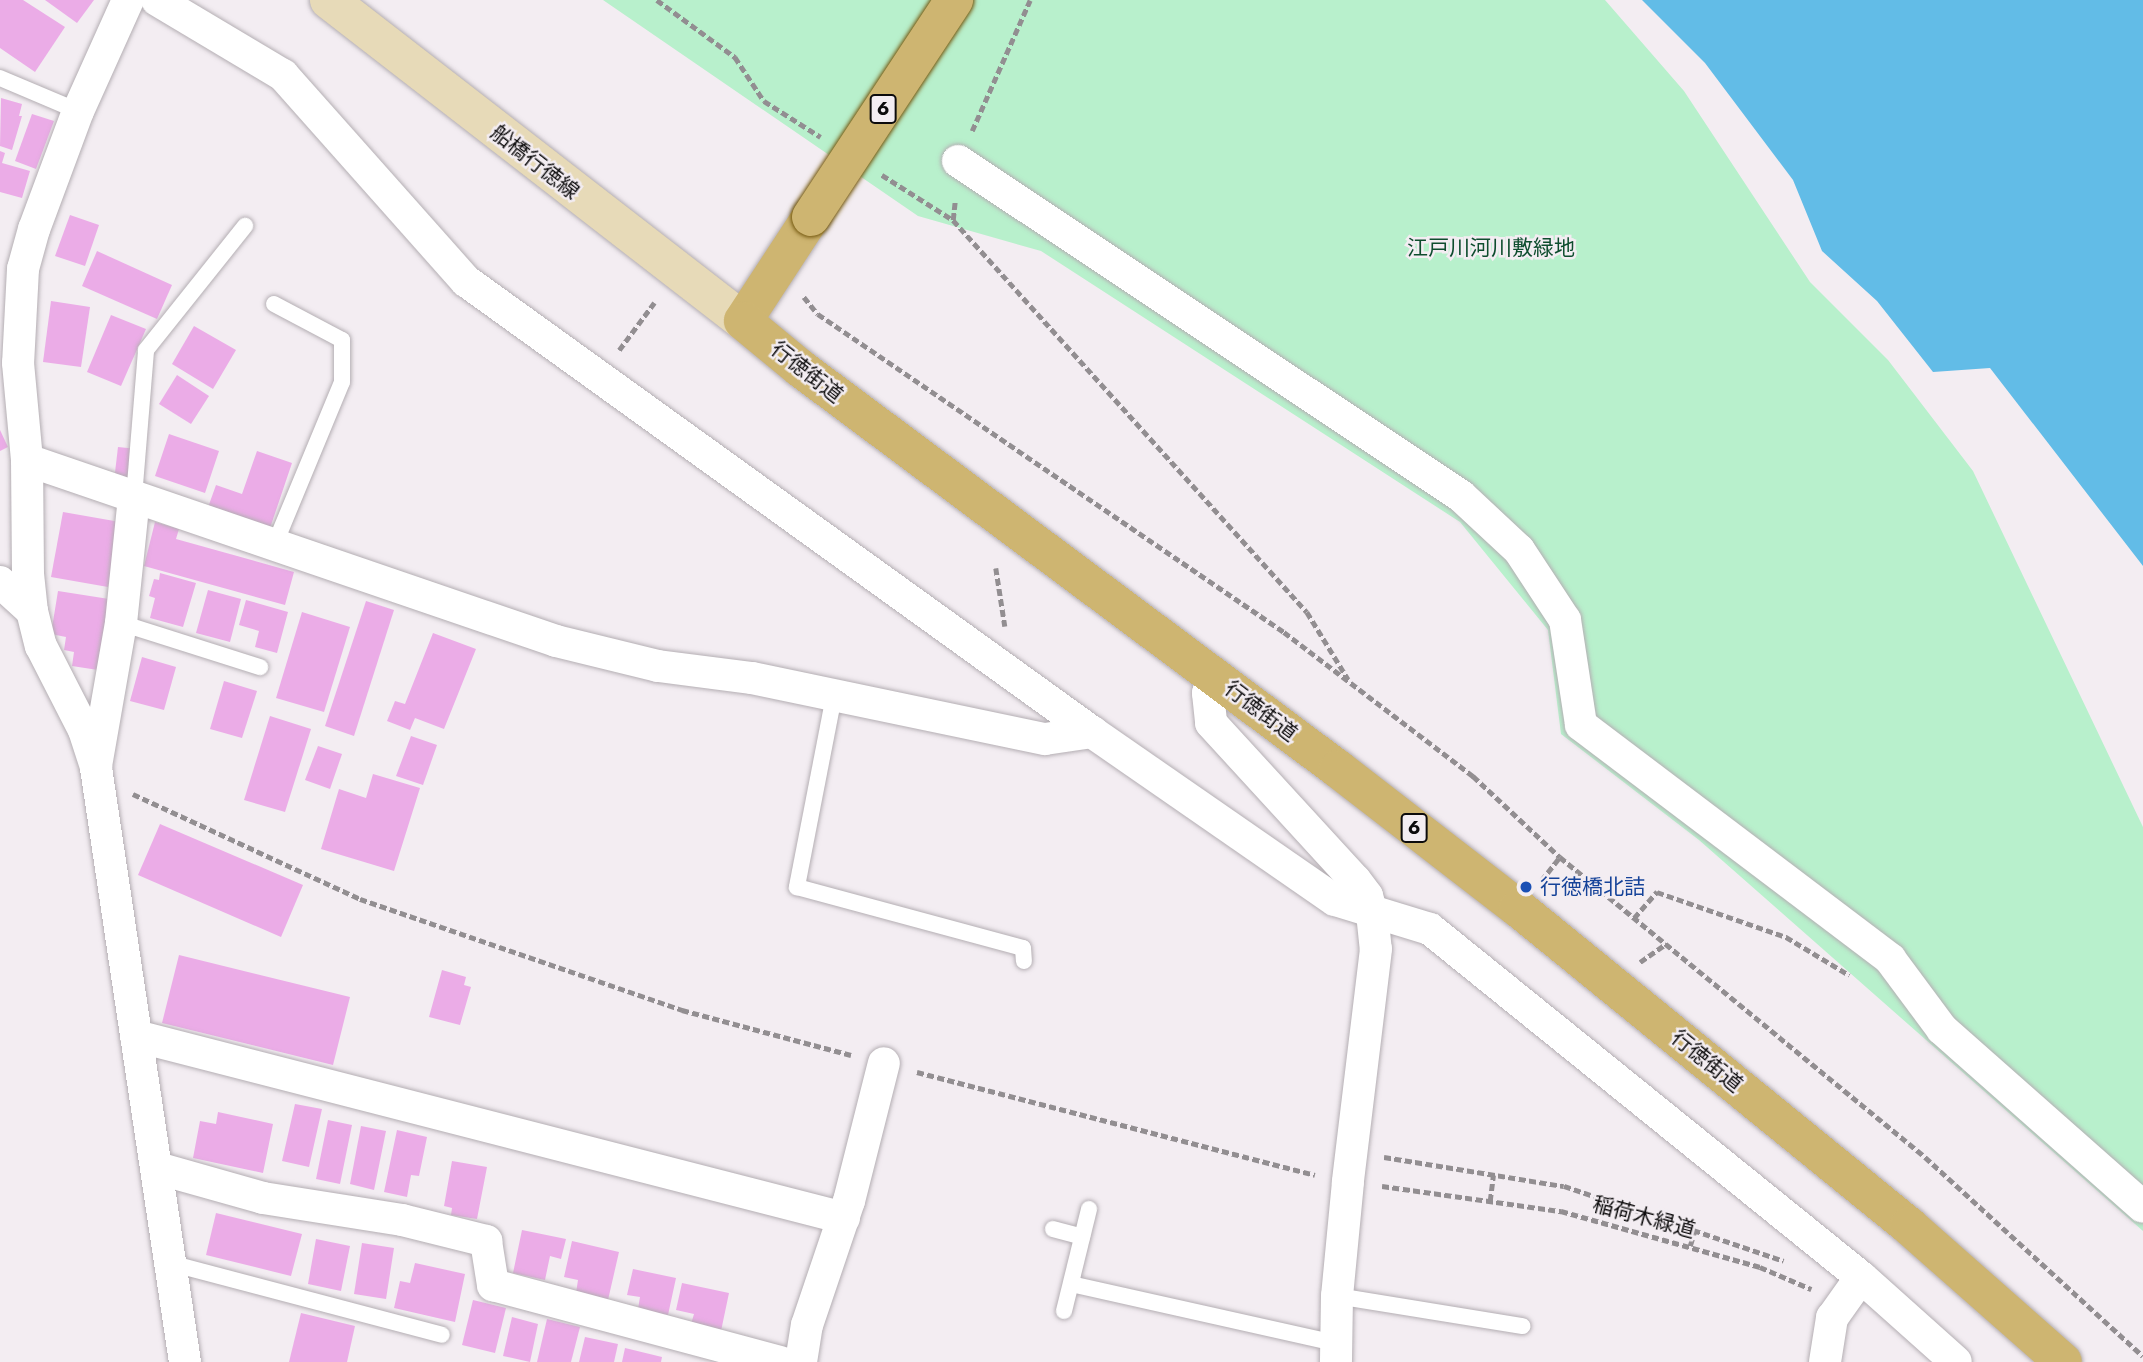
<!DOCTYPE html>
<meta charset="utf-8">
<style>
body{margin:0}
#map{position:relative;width:2143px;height:1362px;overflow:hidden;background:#f3edf2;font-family:Jost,"Noto Sans JP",sans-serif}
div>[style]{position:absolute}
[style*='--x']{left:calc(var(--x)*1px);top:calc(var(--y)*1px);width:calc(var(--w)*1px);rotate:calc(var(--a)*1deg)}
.green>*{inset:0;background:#b8f0cc}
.water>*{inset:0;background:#62bce7}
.building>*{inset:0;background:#ebace7}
.path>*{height:4.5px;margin-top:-2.25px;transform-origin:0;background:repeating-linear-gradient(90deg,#928e91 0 7px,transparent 0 10.5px)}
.roads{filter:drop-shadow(0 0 2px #b4aeb3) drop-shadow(0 0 2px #b4aeb3)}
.service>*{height:16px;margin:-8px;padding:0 8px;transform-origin:8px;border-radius:8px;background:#fff}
.minor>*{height:32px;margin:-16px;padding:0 16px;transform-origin:16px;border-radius:16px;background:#fff}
.secondary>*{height:38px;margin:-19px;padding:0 19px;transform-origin:19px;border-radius:19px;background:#e7dab8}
.primary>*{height:38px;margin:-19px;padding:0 19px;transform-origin:19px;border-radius:19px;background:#ceb571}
.bridges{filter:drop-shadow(0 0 2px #755910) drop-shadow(0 0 2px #755910)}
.primary-bridge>*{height:38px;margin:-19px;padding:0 19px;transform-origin:19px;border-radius:19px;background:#ceb571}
.dots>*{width:19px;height:19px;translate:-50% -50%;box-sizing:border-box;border:4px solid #f3edf2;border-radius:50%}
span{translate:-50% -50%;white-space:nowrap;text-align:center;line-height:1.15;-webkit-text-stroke:5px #f3edf2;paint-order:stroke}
.shield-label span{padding:2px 5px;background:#f3edf2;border:2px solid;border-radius:5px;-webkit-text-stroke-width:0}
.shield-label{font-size:19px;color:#0c0b0c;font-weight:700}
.street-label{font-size:21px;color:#0c0b0c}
.park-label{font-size:21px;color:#0e4d2e}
.transit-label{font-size:21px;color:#164399}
.left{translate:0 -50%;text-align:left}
</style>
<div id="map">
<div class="green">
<i style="clip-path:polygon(603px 0,1605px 0,1684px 91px,1810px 282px,1888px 360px,1973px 471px,2143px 827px,2143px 1231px,1699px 840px,1561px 734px,1548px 630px,1460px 522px,1041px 251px,918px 216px)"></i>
</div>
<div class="water">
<i style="clip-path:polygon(1642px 0,2143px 0,2143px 566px,1990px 368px,1933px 372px,1877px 301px,1822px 251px,1793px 180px,1705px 63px)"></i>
</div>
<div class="building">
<i style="clip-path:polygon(0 0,23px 0,65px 27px,35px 72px,0 48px)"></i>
<i style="clip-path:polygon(45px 0,94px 0,77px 23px)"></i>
<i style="clip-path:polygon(1px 98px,22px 104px,19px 116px,22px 116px,12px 150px,0 146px)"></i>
<i style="clip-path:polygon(32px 114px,54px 121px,36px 169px,15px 161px)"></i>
<i style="clip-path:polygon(0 151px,5px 153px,2px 163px,30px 171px,22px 198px,0 192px)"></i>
<i style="clip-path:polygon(70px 215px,99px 225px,85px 266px,55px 256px)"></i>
<i style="clip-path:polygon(97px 251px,172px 285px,157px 319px,82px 286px)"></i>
<i style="clip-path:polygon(51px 301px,90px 307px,81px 367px,43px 362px)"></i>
<i style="clip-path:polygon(111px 315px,146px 329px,121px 386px,87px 372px)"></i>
<i style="clip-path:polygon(194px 326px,236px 350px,213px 389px,172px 364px)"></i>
<i style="clip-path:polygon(177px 375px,209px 396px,191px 424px,159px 404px)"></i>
<i style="clip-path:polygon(0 430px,8px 447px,0 451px)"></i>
<i style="clip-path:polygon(169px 434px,219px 451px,205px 493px,155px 476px)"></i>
<i style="clip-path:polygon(118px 447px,137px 449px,132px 484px,114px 481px)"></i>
<i style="clip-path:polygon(257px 451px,292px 463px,268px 534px,206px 513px,216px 485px,242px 494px)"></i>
<i style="clip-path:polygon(63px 512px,120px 522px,108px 587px,51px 577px)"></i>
<i style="clip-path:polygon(155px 522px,179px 529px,176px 539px,294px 572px,285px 605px,144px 566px)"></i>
<i style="clip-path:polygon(160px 573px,196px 583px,183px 627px,150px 618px,155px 598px,149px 596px,154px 579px,159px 580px)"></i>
<i style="clip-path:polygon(208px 590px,241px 599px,230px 642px,196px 633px)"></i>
<i style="clip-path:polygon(58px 591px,109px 599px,98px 670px,72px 666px,74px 652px,64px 650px,66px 637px,51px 634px)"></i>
<i style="clip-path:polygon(246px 600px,288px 612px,277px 653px,255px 647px,259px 631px,239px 625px)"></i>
<i style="clip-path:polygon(366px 601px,394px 610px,354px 736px,325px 726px)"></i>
<i style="clip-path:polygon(302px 612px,350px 627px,324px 712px,276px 698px)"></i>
<i style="clip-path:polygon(433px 633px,476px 649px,444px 729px,415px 718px,410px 730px,387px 721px,395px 701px,405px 704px)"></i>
<i style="clip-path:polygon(142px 657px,176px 667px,164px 710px,130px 701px)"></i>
<i style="clip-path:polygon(224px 681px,257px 691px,242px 738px,210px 729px)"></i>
<i style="clip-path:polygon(270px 716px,311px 729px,285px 812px,244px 800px)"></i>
<i style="clip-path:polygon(411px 736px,437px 745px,423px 785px,396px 776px)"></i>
<i style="clip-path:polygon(318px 746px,342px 754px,330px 789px,305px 780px)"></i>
<i style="clip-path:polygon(373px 774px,420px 788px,394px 871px,321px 849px,339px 789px,366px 798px)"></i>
<i style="clip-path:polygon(160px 824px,303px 885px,281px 937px,138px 875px)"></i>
<i style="clip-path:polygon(179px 955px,350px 997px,333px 1065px,162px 1023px)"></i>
<i style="clip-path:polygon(442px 970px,466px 977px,464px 985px,471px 987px,460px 1025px,429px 1017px)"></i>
<i style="clip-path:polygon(295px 1104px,322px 1109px,309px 1167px,282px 1161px)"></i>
<i style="clip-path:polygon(218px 1112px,273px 1124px,263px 1173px,193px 1158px,200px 1121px,216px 1124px)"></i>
<i style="clip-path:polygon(328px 1120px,352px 1125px,340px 1184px,316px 1179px)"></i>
<i style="clip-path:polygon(361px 1126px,386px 1131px,374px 1190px,350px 1184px)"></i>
<i style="clip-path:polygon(397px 1130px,427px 1137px,419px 1176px,411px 1175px,407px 1197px,384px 1192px)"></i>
<i style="clip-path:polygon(452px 1161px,487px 1167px,477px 1219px,451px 1215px,452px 1208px,444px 1206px)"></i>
<i style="clip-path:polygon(216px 1213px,302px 1234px,291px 1276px,206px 1255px)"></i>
<i style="clip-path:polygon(522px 1230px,566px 1239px,561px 1259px,550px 1256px,545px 1280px,513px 1273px)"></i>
<i style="clip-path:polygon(316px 1239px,350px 1246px,341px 1291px,308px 1284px)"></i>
<i style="clip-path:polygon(572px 1241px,619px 1252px,608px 1300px,576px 1293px,578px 1280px,564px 1277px)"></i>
<i style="clip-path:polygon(362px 1243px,394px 1248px,386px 1299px,354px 1294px)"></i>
<i style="clip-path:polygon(415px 1263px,465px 1274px,455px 1322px,394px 1308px,400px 1281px,410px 1283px)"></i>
<i style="clip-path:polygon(633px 1269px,676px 1278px,668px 1315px,638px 1309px,640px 1297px,627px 1295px)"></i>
<i style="clip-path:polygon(682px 1283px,729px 1293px,721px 1331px,691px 1324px,694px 1314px,676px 1310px)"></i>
<i style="clip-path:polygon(473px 1300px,506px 1308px,495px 1353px,462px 1345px)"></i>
<i style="clip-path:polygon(301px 1313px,355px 1326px,347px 1362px,289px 1362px)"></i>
<i style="clip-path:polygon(512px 1317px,538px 1324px,530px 1362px,503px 1356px)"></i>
<i style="clip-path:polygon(547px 1319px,580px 1327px,571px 1362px,537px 1362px)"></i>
<i style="clip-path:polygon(585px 1337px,618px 1344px,614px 1362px,579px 1362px)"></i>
<i style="clip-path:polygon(625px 1348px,662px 1357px,661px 1362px,622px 1362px)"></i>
</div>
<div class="path">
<i style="--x:657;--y:0;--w:97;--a:36.2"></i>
<i style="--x:735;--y:57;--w:53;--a:56.6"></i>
<i style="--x:764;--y:101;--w:67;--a:32.3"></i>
<i style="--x:972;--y:131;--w:143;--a:-66.1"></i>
<i style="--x:882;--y:175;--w:84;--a:32.4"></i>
<i style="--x:953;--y:220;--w:528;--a:47.92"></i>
<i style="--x:1307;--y:612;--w:79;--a:58.5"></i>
<i style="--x:953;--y:220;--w:20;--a:-84"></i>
<i style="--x:804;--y:297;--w:22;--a:51"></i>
<i style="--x:818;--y:314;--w:564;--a:34.31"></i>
<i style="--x:1284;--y:632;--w:238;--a:37.3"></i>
<i style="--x:1473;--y:776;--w:119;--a:43"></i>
<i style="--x:1560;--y:857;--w:472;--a:39.4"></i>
<i style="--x:1925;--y:1157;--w:295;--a:42.4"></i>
<i style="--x:619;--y:350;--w:59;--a:-53.3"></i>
<i style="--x:996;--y:568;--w:59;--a:81.2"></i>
<i style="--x:133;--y:794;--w:250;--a:24.8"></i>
<i style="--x:360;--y:899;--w:341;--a:19"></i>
<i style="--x:682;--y:1010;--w:175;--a:14.9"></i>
<i style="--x:1541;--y:881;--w:31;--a:-52"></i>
<i style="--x:1634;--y:918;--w:35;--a:-49"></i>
<i style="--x:1657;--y:892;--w:137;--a:19.2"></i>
<i style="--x:1786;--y:937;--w:74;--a:31.1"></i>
<i style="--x:1640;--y:962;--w:32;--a:-35"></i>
<i style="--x:917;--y:1072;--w:411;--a:14.5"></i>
<i style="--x:1384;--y:1157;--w:182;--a:9.2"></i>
<i style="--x:1564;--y:1186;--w:232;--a:18.8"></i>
<i style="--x:1382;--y:1186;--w:181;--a:8"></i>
<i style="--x:1561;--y:1211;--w:207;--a:15.7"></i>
<i style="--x:1760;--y:1267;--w:56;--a:23.3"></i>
<i style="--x:1490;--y:1201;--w:26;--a:-83"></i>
<i style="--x:1690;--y:1246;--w:17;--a:-73"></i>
</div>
<div class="roads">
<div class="service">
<i style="--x:0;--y:78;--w:85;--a:22.9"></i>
<i style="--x:274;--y:304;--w:77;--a:27.9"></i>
<i style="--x:342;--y:340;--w:42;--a:90"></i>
<i style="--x:342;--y:382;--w:175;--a:112.5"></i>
<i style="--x:134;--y:497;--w:147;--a:-85.3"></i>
<i style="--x:146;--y:350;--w:159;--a:-51.4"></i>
<i style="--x:121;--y:623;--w:146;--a:17.6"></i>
<i style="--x:834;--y:696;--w:195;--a:101"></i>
<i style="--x:797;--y:887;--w:234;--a:15.1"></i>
<i style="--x:1023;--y:948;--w:13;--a:86"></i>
<i style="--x:1053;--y:1229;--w:30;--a:15"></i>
<i style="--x:170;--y:1263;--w:281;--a:14.8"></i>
<i style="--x:1071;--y:1284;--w:271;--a:12.6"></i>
<i style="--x:1337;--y:1296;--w:188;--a:9.2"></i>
<i style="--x:1064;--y:1311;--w:105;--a:-76.2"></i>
</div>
<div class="minor">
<i style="--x:128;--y:0;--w:122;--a:114.2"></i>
<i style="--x:78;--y:111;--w:126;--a:110.4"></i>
<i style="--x:34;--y:229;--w:41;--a:105.4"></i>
<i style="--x:23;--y:269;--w:94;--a:93"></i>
<i style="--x:18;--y:363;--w:97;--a:84.7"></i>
<i style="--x:27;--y:460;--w:114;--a:89.5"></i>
<i style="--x:28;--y:574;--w:37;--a:84"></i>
<i style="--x:32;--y:611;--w:36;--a:76"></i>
<i style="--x:41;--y:646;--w:94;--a:62.9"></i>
<i style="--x:84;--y:730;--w:40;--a:72"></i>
<i style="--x:96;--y:768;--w:601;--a:81.48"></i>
<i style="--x:157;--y:0;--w:147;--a:30.8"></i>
<i style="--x:283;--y:75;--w:276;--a:48.4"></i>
<i style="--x:466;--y:281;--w:772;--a:35.77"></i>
<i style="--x:1092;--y:732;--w:295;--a:34.7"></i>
<i style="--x:1335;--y:900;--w:99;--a:17"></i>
<i style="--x:1430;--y:929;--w:554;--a:38.92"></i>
<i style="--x:1861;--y:1277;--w:127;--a:41.8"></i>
<i style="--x:958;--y:161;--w:604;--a:33.66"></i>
<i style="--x:1461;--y:496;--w:79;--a:43"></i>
<i style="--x:1519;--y:550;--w:84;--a:56.7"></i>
<i style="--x:1565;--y:620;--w:106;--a:81.3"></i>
<i style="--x:1581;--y:725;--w:388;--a:37.1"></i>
<i style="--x:1890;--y:959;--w:87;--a:53.4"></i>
<i style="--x:1942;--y:1029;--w:268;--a:41.5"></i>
<i style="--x:27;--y:460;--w:559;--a:18.89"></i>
<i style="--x:556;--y:641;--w:105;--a:13.8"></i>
<i style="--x:658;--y:666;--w:95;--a:7.3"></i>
<i style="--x:752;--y:678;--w:299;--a:11.8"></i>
<i style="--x:1045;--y:739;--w:48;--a:-8.5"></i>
<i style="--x:0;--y:582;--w:43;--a:42.2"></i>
<i style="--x:1213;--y:676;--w:18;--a:106"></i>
<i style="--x:1208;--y:693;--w:30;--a:84"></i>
<i style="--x:1211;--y:723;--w:213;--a:47.5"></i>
<i style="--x:1355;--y:880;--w:20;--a:53"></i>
<i style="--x:1367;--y:896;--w:18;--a:74"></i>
<i style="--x:1372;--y:913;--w:36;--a:84"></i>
<i style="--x:1376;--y:949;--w:235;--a:96.9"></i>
<i style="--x:1348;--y:1182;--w:115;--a:95.5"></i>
<i style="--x:1337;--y:1296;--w:66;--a:90.9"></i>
<i style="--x:96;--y:766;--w:145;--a:-80.1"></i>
<i style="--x:121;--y:623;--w:127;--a:-84.1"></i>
<i style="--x:136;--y:1036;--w:731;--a:14.42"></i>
<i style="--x:157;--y:1168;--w:110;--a:15.8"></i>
<i style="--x:263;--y:1198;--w:141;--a:9"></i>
<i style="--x:402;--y:1220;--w:87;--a:14"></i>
<i style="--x:486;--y:1241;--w:45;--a:81"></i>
<i style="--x:493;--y:1285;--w:297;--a:15"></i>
<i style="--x:801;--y:1362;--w:37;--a:-81"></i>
<i style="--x:807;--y:1325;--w:131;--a:-71.3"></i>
<i style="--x:849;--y:1201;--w:142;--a:-75.8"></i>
<i style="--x:1825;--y:1362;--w:45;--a:-81"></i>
<i style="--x:1832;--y:1318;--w:50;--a:-54.7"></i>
</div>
<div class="secondary">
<i style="--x:329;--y:0;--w:524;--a:37.79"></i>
</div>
<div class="primary">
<i style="--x:811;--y:217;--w:124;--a:123.2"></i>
<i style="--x:743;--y:321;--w:74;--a:39.5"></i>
<i style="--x:800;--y:368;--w:671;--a:36.7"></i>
<i style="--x:1338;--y:769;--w:227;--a:37.7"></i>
<i style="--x:1518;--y:908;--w:504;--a:39.12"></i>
<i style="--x:1909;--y:1226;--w:205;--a:41.4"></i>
</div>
</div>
<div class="bridges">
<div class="primary-bridge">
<i style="--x:811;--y:217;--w:260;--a:-56.6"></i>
</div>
</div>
<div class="dots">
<i style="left:1526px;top:887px;background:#1a4fb4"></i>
</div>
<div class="shield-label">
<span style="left:883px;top:109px">6</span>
<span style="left:1414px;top:828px">6</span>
</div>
<div class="street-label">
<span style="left:535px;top:162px;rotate:38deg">船橋行徳線</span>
<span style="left:807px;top:372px;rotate:38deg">行徳街道</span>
<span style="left:1261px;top:711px;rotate:37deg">行徳街道</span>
<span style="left:1707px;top:1061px;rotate:39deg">行徳街道</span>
<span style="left:1644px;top:1217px;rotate:15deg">稲荷木緑道</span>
</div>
<div class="park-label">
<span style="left:1491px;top:248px">江戸川河川敷緑地</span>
</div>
<div class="transit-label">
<span class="left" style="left:1540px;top:887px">行徳橋北詰</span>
</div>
</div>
